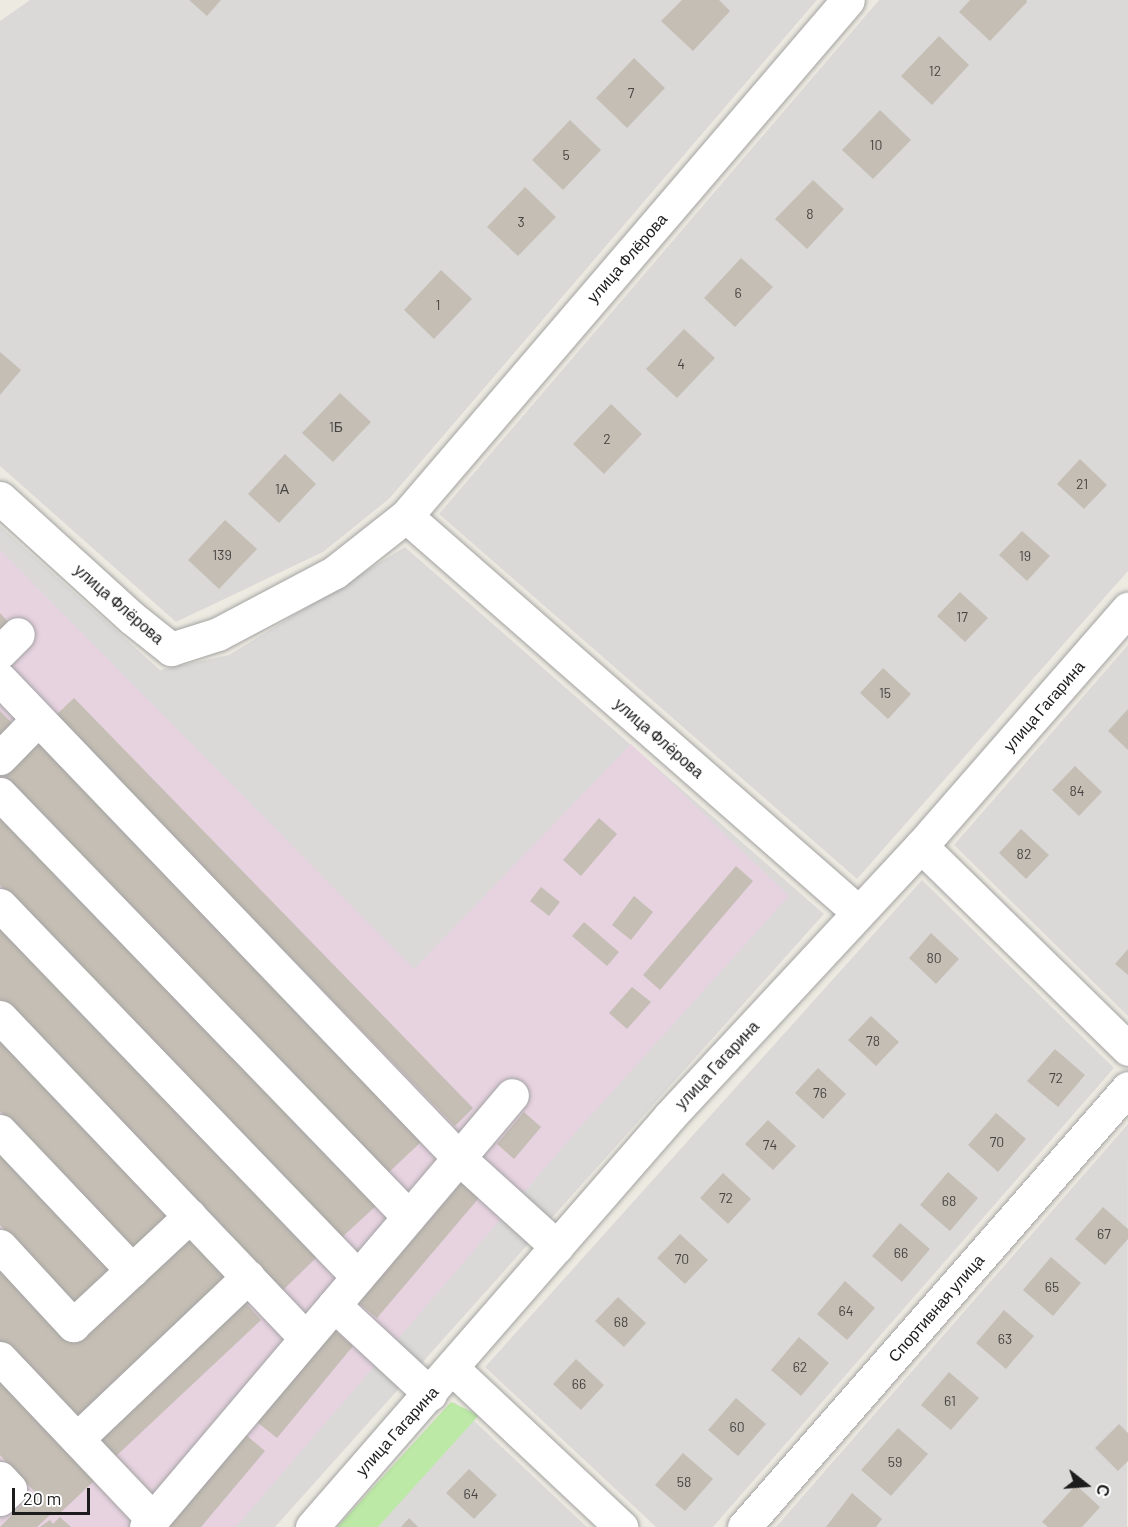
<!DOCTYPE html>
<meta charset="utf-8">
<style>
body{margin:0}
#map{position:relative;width:1128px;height:1527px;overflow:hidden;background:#edebe1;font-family:Barlow,sans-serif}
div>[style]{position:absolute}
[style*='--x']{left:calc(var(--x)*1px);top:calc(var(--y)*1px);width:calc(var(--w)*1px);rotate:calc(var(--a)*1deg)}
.residential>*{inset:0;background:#dad9d8}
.industrial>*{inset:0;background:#e7d2e0}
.grass>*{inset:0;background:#bce9a5}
.building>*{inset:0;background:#c5beb4}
.roads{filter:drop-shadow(0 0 2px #a3a3a3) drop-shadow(0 0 2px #a3a3a3)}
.minor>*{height:33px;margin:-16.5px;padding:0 16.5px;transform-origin:16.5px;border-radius:16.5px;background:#fff}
span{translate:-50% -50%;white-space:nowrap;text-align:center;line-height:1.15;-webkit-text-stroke:5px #fff;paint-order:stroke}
.number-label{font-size:14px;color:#464442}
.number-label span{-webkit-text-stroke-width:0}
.street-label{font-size:16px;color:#1c1c1c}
.north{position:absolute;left:1056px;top:1455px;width:60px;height:60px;-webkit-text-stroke:4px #fff;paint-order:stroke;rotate:107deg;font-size:16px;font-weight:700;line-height:24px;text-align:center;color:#1c1c1c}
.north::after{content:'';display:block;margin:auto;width:21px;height:27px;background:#1c1c1c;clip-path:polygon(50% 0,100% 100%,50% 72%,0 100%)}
.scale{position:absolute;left:12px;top:1488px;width:78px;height:27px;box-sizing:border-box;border:3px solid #1c1c1c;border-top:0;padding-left:8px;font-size:18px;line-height:21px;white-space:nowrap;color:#1c1c1c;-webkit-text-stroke:4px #fff;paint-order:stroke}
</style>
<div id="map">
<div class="residential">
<i style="clip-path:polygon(30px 0,817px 0,389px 499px,323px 552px,176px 622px,0 466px,0 21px)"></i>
<i style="clip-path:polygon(879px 0,1128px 0,1128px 571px,857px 879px,439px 514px)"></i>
<i style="clip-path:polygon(0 526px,160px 670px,229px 655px,405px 547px,824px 914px,275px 1527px,0 1527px)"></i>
<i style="clip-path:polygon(1128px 645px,1128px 1016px,954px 845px)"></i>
<i style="clip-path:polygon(922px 880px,1114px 1068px,713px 1527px,656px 1527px,485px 1367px)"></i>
<i style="clip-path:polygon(1128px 1124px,1127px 1527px,776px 1527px)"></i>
<i style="clip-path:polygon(454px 1402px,587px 1527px,344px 1527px)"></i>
</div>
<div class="industrial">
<i style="clip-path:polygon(0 550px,414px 969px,631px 744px,789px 896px,575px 1133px,236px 1527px,0 1527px)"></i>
</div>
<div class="grass">
<i style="clip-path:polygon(451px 1402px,479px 1415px,378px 1527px,337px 1527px)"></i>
</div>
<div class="building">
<i style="clip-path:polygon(189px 0,221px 0,207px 16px)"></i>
<i style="clip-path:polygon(682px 0,719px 0,730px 11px,693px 51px,661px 21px)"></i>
<i style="clip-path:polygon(970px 0,1026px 0,1027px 2px,990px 41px,959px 12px)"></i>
<i style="clip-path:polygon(939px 36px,969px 65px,932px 105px,901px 76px)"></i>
<i style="clip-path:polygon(634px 58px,665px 88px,627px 128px,596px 98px)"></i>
<i style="clip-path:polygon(880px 110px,911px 140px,873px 179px,842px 150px)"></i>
<i style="clip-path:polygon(570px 120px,601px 150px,563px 190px,532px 160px)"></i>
<i style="clip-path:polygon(813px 180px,844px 209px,807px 249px,775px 219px)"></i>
<i style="clip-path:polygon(525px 187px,556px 217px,518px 256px,487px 227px)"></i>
<i style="clip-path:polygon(741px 258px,773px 287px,735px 327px,704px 298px)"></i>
<i style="clip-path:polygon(441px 270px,472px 299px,434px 339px,404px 310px)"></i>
<i style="clip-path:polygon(684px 329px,715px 358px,677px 398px,646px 369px)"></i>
<i style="clip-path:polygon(0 352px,21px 370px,0 395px)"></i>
<i style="clip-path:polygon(340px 393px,371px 422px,333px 462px,302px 433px)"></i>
<i style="clip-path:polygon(611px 404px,642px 434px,604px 474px,573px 444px)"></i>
<i style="clip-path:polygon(285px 454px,316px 484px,279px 523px,248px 494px)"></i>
<i style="clip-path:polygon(1080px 459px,1107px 485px,1084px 509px,1057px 484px)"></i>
<i style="clip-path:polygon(225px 520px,257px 549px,219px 589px,188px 560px)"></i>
<i style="clip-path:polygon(1022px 531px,1050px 556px,1027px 581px,999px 555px)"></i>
<i style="clip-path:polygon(960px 592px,988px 618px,965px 642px,937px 616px)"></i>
<i style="clip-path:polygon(0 613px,8px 622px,0 630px)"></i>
<i style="clip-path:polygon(883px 668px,911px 694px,888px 719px,860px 693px)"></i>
<i style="clip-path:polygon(74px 698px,473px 1108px,455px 1126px,55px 716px)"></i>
<i style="clip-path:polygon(1128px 709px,1128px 750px,1108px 731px)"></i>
<i style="clip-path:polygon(0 711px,12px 723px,0 735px)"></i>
<i style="clip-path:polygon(40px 740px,423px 1140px,386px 1175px,4px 776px)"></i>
<i style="clip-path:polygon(1075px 766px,1102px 792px,1079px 816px,1052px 790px)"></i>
<i style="clip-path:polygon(0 813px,377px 1205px,340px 1239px,0 885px)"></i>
<i style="clip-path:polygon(599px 818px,617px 834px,581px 876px,563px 860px)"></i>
<i style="clip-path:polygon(1021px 829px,1049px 855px,1026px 879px,999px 853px)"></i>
<i style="clip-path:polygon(736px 866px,753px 881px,660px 990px,643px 975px)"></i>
<i style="clip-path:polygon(541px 887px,560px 902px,549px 916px,530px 901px)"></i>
<i style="clip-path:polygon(634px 896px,653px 912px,631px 940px,612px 925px)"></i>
<i style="clip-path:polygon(584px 922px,619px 952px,607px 966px,572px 936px)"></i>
<i style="clip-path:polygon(0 924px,318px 1256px,281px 1292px,0 999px)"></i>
<i style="clip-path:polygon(931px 933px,959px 959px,936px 984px,909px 958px)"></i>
<i style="clip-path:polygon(1128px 949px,1128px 975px,1115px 964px)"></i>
<i style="clip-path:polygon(632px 987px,651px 1002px,627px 1029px,609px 1013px)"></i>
<i style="clip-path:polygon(871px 1016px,899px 1042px,876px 1066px,848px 1040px)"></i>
<i style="clip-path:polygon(0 1037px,170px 1217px,133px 1252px,0 1111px)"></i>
<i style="clip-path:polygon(1055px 1049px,1085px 1075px,1058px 1107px,1027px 1081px)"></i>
<i style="clip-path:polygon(818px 1068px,846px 1094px,823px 1119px,795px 1093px)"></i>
<i style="clip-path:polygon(524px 1112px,541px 1127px,514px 1159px,497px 1144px)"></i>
<i style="clip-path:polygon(996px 1113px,1026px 1139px,998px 1172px,968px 1145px)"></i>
<i style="clip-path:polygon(768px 1120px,796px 1146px,773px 1170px,745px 1144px)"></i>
<i style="clip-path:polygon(0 1150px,112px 1270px,75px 1305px,0 1225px)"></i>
<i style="clip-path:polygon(948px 1172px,978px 1198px,950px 1231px,920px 1205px)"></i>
<i style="clip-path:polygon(723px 1173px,751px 1199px,728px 1224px,700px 1198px)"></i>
<i style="clip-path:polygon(466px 1177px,484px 1192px,377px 1318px,359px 1303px)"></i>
<i style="clip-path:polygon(1103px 1207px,1128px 1229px,1128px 1239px,1105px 1265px,1075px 1239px)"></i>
<i style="clip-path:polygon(900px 1223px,930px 1249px,902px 1282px,872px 1256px)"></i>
<i style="clip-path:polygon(680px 1234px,708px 1260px,685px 1284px,657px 1258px)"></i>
<i style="clip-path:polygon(189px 1236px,227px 1276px,74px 1420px,0 1341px,0 1264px,74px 1343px)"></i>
<i style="clip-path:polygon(1051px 1257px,1081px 1283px,1053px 1316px,1023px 1290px)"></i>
<i style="clip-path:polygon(845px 1281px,875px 1308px,847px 1340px,817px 1314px)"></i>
<i style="clip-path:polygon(618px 1297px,646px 1323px,624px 1347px,595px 1321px)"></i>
<i style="clip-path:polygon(243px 1300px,261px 1320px,114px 1458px,96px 1439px)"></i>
<i style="clip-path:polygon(1004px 1310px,1034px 1336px,1006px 1369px,976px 1343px)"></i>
<i style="clip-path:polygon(333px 1329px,353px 1346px,277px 1438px,257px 1422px)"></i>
<i style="clip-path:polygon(799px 1337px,829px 1363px,801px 1396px,771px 1370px)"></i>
<i style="clip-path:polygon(576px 1359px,604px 1385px,581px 1410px,553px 1384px)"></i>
<i style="clip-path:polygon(949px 1372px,979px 1398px,951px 1430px,921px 1405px)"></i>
<i style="clip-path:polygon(0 1378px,96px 1479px,58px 1515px,54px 1511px,37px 1527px,0 1527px,35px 1492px,0 1455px)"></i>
<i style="clip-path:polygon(736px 1398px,766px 1424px,738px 1456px,708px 1430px)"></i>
<i style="clip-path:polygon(1119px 1424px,1128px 1433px,1128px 1461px,1118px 1471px,1095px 1448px)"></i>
<i style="clip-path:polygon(898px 1428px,928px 1454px,891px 1496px,861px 1470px)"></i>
<i style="clip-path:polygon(246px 1435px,265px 1451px,201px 1527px,169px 1527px)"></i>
<i style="clip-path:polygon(683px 1453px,713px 1479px,685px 1511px,655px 1485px)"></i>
<i style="clip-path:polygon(469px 1469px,497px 1495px,474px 1519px,446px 1493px)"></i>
<i style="clip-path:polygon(1076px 1485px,1100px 1507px,1082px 1527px,1048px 1527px,1042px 1522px)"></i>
<i style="clip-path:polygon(852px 1493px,882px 1519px,876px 1527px,826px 1527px)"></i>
<i style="clip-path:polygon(60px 1517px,71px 1527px,40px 1527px,50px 1520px,53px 1524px)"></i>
<i style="clip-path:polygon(409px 1518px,418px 1527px,401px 1527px)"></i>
</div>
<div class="roads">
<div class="minor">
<i style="--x:0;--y:498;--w:178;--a:42.3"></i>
<i style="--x:132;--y:618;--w:50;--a:38.5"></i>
<i style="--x:171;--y:649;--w:49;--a:-17.7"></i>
<i style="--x:218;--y:634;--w:132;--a:-27.9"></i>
<i style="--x:335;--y:572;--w:90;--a:-38.3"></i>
<i style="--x:406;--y:516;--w:679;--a:-49.42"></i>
<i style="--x:406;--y:516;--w:601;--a:41.22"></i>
<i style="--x:0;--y:652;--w:25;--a:-45"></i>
<i style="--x:0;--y:679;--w:663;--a:46.22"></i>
<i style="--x:459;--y:1158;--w:132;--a:42.2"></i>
<i style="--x:0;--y:758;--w:54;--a:-45.7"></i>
<i style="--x:0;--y:794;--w:588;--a:45.96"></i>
<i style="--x:921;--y:846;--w:290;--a:44.4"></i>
<i style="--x:0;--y:905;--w:516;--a:46.1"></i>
<i style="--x:0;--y:1017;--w:443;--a:46.4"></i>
<i style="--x:0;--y:1131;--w:192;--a:46.5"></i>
<i style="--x:0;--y:1246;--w:108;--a:47.3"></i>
<i style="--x:73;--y:1325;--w:160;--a:-43"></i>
<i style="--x:334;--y:1305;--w:131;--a:42.8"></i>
<i style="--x:0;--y:1358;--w:222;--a:46.5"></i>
<i style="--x:453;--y:1369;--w:231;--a:43.2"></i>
<i style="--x:77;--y:1439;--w:236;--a:-43.5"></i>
<i style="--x:0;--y:1478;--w:15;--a:48"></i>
<i style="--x:10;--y:1489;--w:14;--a:135"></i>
<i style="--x:146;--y:1527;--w:566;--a:-49.73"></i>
<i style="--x:312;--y:1527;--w:545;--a:-48.94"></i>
<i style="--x:670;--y:1116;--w:369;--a:-47.1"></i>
<i style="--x:921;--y:846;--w:315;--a:-48.9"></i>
<i style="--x:744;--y:1527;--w:583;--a:-48.82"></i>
</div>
</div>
<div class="number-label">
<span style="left:935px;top:71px">12</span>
<span style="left:631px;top:93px">7</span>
<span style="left:876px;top:145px">10</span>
<span style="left:566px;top:155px">5</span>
<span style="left:810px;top:214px">8</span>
<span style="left:521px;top:222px">3</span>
<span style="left:738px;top:293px">6</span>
<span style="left:438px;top:305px">1</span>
<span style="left:681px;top:364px">4</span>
<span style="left:336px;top:427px">1Б</span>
<span style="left:607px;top:439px">2</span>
<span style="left:1082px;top:484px">21</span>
<span style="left:282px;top:489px">1А</span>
<span style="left:222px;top:555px">139</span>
<span style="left:1025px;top:556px">19</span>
<span style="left:962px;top:617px">17</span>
<span style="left:885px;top:693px">15</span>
<span style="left:1077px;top:791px">84</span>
<span style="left:1024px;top:854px">82</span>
<span style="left:934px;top:958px">80</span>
<span style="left:873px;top:1041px">78</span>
<span style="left:1056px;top:1078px">72</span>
<span style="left:820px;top:1093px">76</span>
<span style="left:997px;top:1142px">70</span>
<span style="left:770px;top:1145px">74</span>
<span style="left:726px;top:1198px">72</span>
<span style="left:949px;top:1201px">68</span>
<span style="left:1104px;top:1234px">67</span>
<span style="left:901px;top:1253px">66</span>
<span style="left:682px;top:1259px">70</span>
<span style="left:1052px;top:1287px">65</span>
<span style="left:846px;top:1311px">64</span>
<span style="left:621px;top:1322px">68</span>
<span style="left:1005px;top:1339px">63</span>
<span style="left:800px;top:1367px">62</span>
<span style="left:579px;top:1384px">66</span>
<span style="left:950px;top:1401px">61</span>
<span style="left:737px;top:1427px">60</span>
<span style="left:895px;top:1462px">59</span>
<span style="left:684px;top:1482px">58</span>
<span style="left:471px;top:1494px">64</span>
</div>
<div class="street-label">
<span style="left:627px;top:258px;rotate:-49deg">улица Флёрова</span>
<span style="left:119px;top:604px;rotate:41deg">улица Флёрова</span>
<span style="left:1044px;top:706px;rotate:-49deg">улица Гагарина</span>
<span style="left:659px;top:738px;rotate:41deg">улица Флёрова</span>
<span style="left:717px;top:1065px;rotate:-47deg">улица Гагарина</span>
<span style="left:936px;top:1308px;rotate:-49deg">Спортивная улица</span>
<span style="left:397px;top:1431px;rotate:-48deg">улица Гагарина</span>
</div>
<div class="north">С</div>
<div class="scale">20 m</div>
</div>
